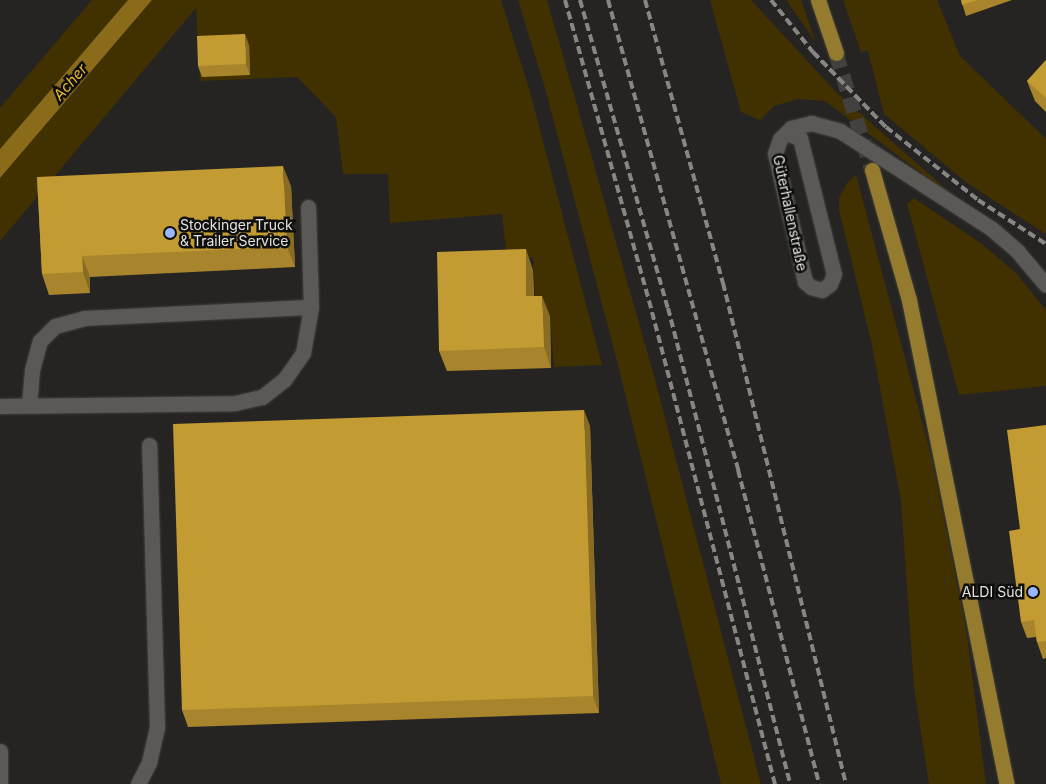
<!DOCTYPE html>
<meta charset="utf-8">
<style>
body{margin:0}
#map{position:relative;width:1046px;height:784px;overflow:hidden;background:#262422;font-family:Inter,sans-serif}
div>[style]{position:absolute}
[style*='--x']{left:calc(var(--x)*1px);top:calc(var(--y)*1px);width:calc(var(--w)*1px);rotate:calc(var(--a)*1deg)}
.green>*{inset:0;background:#413000}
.water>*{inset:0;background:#896b1a}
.major-tunnel>*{height:15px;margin-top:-7.5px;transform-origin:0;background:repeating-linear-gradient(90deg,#42413f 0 15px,transparent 0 23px)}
.roads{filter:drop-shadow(0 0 1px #42413e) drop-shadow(0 0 1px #42413e)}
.minor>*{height:15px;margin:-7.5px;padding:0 7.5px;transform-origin:7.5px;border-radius:7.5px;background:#5a5956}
.major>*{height:15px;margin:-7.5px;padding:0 7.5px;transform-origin:7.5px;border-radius:7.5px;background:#957b2d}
.rail>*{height:4px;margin-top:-2px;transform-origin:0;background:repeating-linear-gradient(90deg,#888684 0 8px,transparent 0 12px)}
.wall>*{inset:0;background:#a8852c}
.shaded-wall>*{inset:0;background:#886c24}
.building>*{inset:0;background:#c39b33}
.dots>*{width:14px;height:14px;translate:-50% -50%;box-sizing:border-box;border:2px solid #0e0e0d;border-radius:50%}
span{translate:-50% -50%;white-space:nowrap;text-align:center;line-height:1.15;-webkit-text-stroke:5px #0e0e0d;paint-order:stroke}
.street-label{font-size:14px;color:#e4e3e1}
.poi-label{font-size:14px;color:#e4e3e1}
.left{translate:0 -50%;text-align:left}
.right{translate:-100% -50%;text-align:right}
.water-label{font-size:15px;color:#eebb2b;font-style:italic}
</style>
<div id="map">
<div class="green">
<i style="clip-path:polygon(92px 0,128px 0,0 149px,0 108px)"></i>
<i style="clip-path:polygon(152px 0,501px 0,530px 92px,602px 365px,554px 367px,550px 314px,536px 314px,533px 257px,507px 259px,502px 214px,390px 223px,388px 174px,343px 174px,336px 117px,297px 77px,200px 81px,196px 8px,0 241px,0 178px)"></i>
<i style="clip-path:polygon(518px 0,547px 0,654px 376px,761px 784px,721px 784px,617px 361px,545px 88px)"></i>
<i style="clip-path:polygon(710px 0,751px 0,836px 92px,964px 205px,825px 101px,798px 99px,774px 106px,760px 120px,741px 112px)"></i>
<i style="clip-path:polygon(786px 0,801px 0,815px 41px)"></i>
<i style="clip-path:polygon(843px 0,937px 0,960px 56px,1046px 139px,1046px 234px,967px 183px,884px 114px,868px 51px,861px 52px)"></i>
<i style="clip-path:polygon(856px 175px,932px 459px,966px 628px,986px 784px,929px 784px,914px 687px,901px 501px,872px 345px,839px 210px,839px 198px,847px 183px)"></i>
<i style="clip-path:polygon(914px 198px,982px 244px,1016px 273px,1046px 310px,1046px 386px,959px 395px,907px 204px)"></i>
</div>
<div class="water">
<i style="clip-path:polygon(128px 0,152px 0,0 178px,0 149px)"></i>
</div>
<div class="major-tunnel">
<i style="--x:836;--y:53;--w:122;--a:72.9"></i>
</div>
<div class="roads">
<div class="minor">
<i style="--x:786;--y:133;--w:15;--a:20"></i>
<i style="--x:800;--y:138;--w:140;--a:76"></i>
<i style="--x:834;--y:274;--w:11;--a:112"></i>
<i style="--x:830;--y:284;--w:10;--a:143"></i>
<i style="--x:822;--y:290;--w:11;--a:-165"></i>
<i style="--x:811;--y:287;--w:8;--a:-140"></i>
<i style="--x:805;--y:282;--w:132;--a:-103.1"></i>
<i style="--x:775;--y:153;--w:15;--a:-70"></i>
<i style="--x:780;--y:139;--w:16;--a:-45"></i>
<i style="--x:791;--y:128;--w:21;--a:-14"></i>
<i style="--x:811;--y:123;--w:30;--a:15"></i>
<i style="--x:840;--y:131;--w:181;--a:32.8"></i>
<i style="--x:992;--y:229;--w:35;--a:41"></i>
<i style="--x:1018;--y:252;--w:43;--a:49.7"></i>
<i style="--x:29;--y:405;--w:35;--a:-85"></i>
<i style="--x:32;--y:370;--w:30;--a:-75"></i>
<i style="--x:40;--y:341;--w:21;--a:-45"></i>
<i style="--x:55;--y:326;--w:30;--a:-15"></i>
<i style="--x:84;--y:318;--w:227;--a:-2.8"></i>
<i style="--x:0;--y:406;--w:235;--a:-0.7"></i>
<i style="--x:235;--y:403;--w:28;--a:-13"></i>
<i style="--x:262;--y:397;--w:28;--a:-38"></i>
<i style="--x:284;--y:380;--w:33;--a:-55"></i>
<i style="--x:303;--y:353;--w:47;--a:-80.1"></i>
<i style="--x:311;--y:307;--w:100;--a:-91.7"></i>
<i style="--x:0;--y:751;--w:33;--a:90"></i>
<i style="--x:138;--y:784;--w:25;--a:-63"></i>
<i style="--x:149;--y:762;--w:37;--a:-77"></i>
<i style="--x:157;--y:726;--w:281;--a:-91.6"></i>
</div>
<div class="major">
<i style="--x:818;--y:0;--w:56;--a:71.2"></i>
<i style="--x:872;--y:170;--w:135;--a:74.1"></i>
<i style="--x:909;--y:300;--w:494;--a:78.6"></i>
</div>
</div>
<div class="rail">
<i style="--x:565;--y:0;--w:324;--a:74.4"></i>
<i style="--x:652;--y:312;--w:488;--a:75.4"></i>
<i style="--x:580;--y:0;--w:320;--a:74.1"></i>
<i style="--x:668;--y:308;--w:491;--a:75.6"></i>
<i style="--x:608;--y:0;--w:488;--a:74.5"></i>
<i style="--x:738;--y:470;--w:324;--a:75.5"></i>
<i style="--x:645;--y:0;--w:294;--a:74.6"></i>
<i style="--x:723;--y:283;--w:516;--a:76.21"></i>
<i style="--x:771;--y:0;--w:67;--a:51.1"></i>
<i style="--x:813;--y:52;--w:105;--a:45.8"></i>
<i style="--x:886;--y:127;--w:117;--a:38.4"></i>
<i style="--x:978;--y:200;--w:81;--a:32.9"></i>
</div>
<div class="wall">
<i style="clip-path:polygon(961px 0,1012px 0,966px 16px)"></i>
<i style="clip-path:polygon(249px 45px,250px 75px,202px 77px,198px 66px)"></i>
<i style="clip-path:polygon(1046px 60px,1046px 112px,1035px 101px,1027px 81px)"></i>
<i style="clip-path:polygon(37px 177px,291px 186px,295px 267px,90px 277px,90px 293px,49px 295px,42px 274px)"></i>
<i style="clip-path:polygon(533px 270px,534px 296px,550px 316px,551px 368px,447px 371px,439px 351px)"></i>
<i style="clip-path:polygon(1046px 425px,1046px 658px,1043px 659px,1037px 642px,1036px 637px,1027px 638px,1021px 622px,1020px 529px)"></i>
<i style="clip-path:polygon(590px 426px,599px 713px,188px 727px,182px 710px)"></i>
</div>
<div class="shaded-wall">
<i style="clip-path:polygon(245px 34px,249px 45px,250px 75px,246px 64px)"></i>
<i style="clip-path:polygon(283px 166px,291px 186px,295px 267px,287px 247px)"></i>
<i style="clip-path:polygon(526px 249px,533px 270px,534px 317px,526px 296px)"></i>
<i style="clip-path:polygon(82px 256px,90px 277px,90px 293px,83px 272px)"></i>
<i style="clip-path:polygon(542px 296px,550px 316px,551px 368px,544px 347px)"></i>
<i style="clip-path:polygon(584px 410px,590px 426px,599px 713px,593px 696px)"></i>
</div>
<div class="building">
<i style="clip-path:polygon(961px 0,977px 0,962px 5px)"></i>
<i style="clip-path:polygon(245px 34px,246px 64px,198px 66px,197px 36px)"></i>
<i style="clip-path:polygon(1046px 60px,1046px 98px,1027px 81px)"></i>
<i style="clip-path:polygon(283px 166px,287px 247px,82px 256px,83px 272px,42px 274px,37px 177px)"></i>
<i style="clip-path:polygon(526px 249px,526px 296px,542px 296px,544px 347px,439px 351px,437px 252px)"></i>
<i style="clip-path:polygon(584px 410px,593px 696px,182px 710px,173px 424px)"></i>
<i style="clip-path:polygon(1046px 425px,1046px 641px,1037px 642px,1034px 620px,1021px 622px,1009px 531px,1020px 529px,1007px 430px)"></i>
</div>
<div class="dots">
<i style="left:170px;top:233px;background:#98b5fd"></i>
<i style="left:1033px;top:592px;background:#98b5fd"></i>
</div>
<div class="street-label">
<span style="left:790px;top:213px;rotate:78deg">Güterhallenstraße</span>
</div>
<div class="poi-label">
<span class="left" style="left:180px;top:233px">Stockinger Truck<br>&amp; Trailer Service</span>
<span class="right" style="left:1023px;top:592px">ALDI Süd</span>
</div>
<div class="water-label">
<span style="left:70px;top:82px;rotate:-49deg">Acher</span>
</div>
</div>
